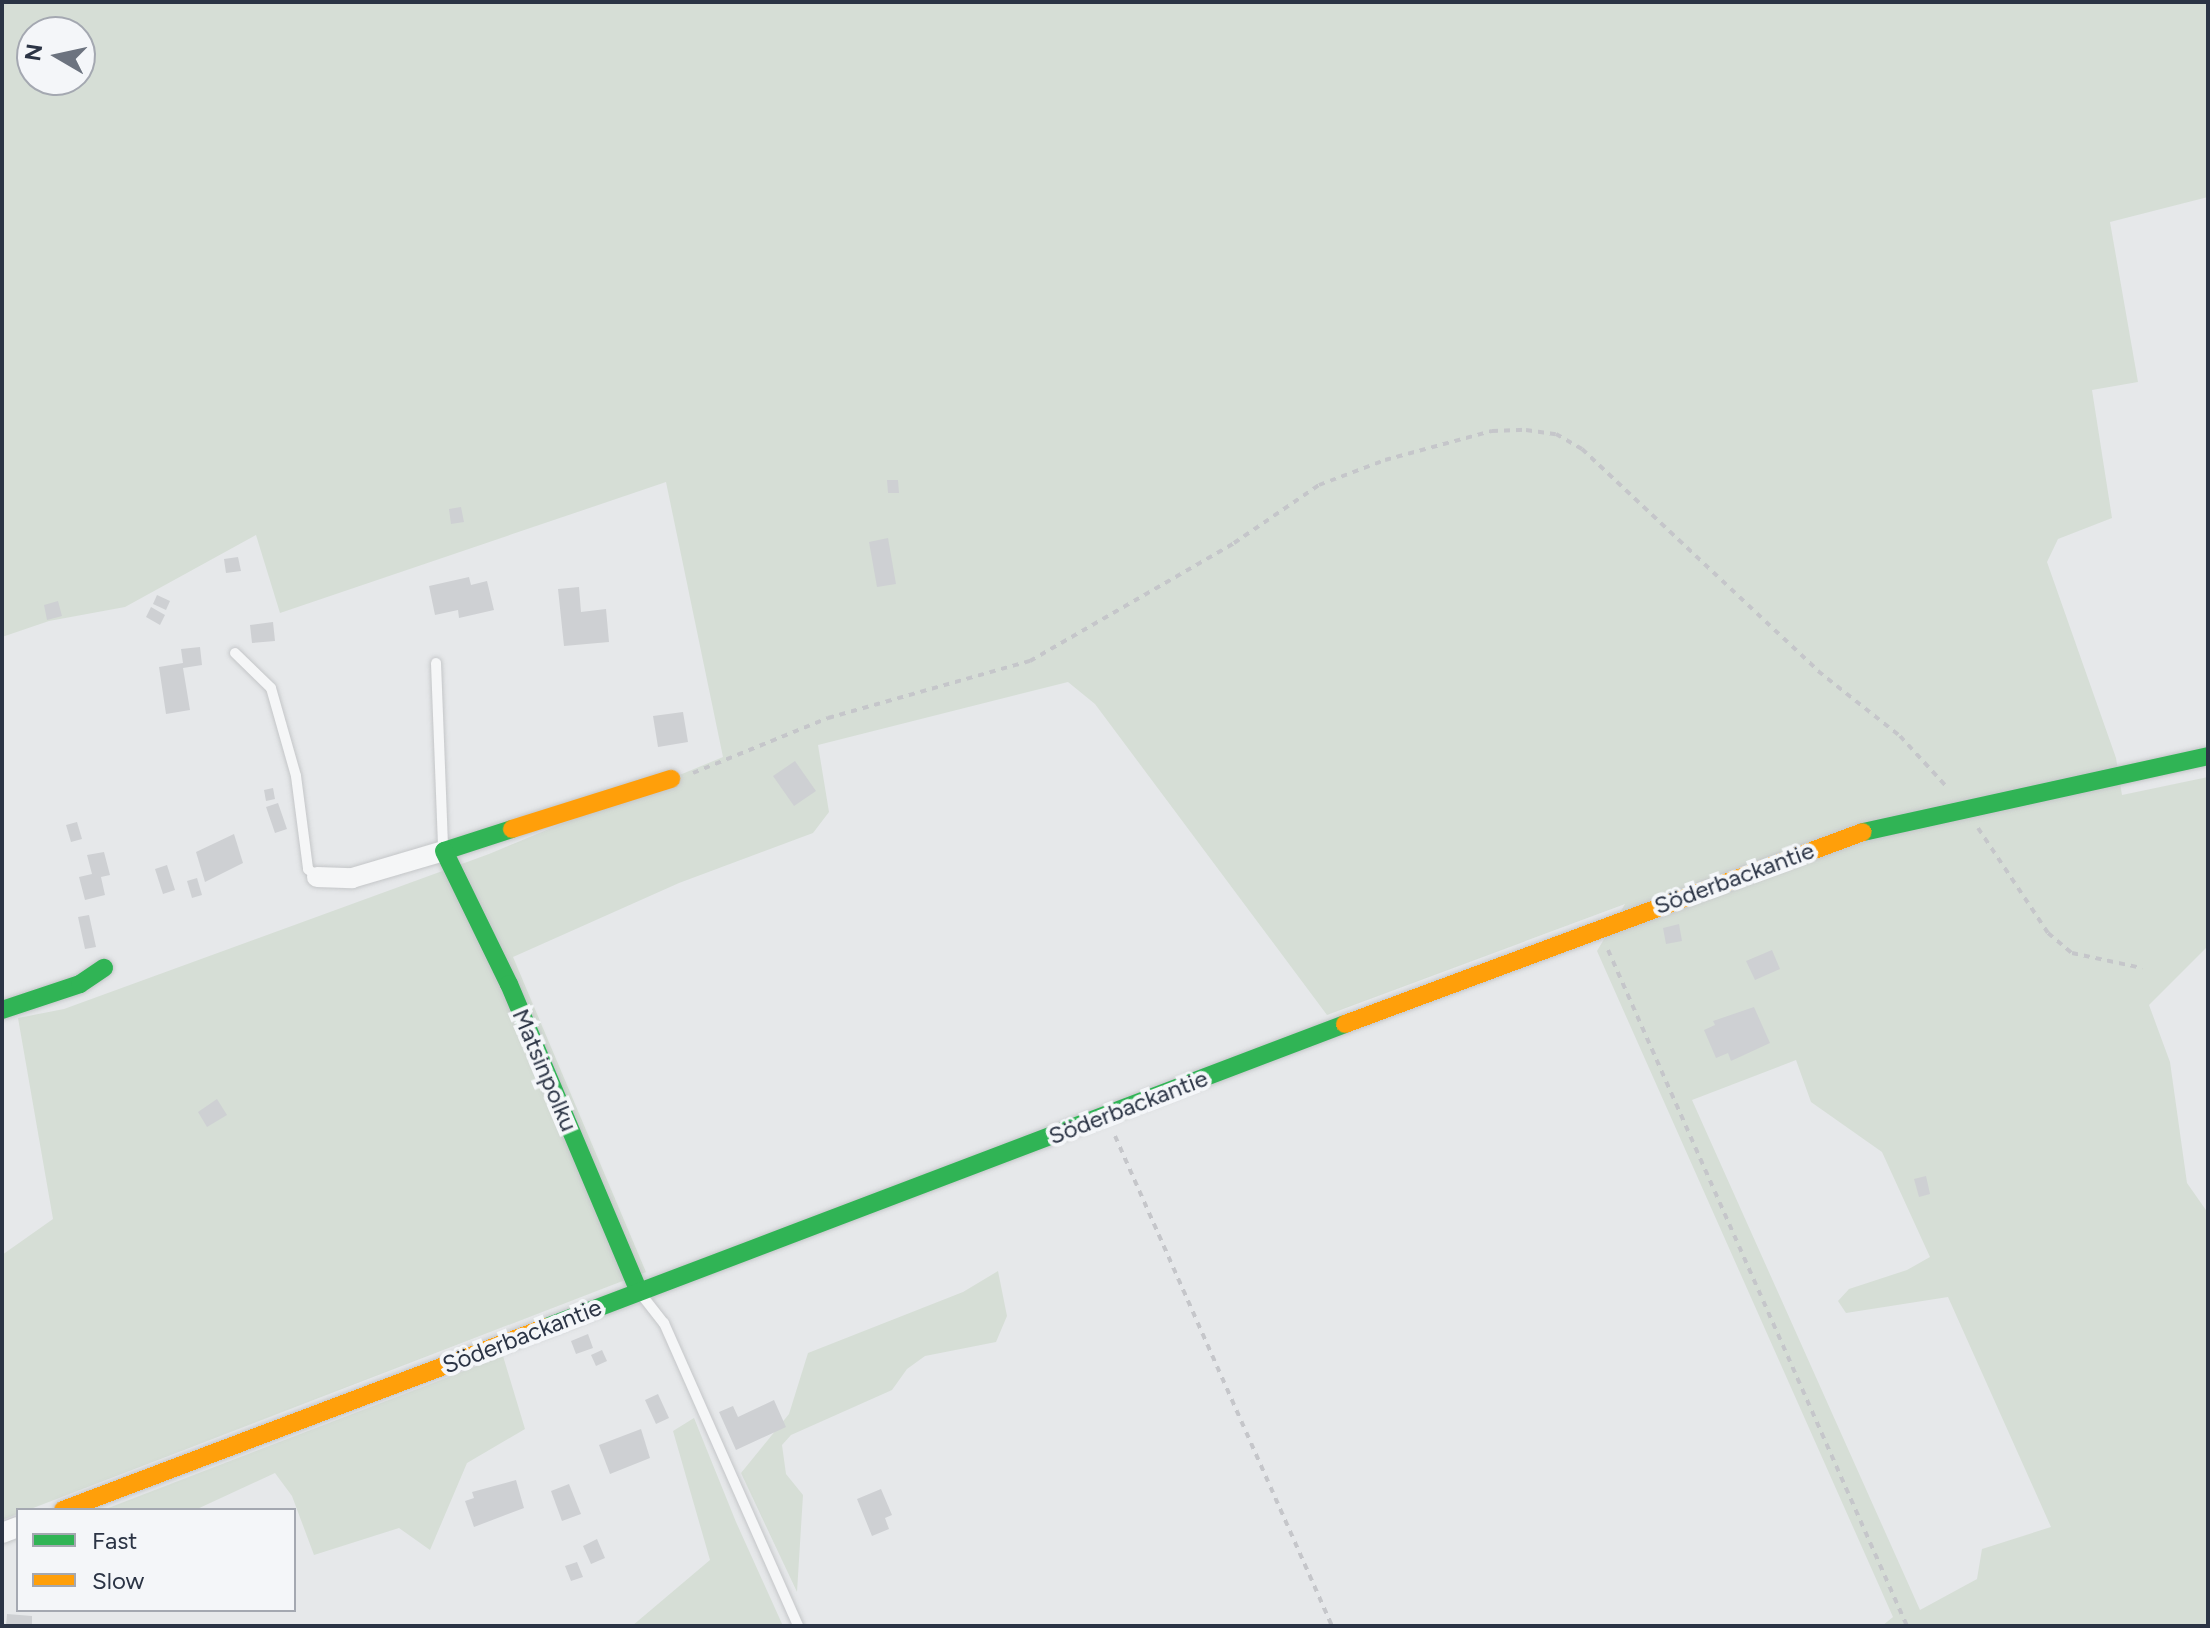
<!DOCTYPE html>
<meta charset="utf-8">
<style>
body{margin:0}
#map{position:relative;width:2210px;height:1628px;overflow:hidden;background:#e6e8ea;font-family:Figtree,sans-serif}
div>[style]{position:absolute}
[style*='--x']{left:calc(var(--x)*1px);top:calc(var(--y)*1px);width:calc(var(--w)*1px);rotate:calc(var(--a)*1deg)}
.green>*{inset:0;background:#d6ded6}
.building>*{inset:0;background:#ced0d3}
.path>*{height:4px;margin-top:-2px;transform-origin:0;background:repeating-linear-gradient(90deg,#c5c6ca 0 6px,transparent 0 12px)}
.roads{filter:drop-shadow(0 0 2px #c4c6c8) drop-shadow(0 0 2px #c4c6c8)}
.lane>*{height:10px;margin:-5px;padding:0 5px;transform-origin:5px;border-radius:5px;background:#f5f6f7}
.street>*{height:20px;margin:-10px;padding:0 10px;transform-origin:10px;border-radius:10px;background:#f5f6f7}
.fast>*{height:18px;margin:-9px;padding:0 9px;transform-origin:9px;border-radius:9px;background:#30b455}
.slow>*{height:18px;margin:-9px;padding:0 9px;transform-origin:9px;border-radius:9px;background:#ff9f0a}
span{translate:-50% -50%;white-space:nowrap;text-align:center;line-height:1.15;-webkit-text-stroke:8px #f4f6f9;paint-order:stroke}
.street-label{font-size:24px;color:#2b3445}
.frame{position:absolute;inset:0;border:4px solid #2b3445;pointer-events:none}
.legend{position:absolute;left:16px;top:1508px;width:280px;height:104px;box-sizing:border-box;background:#f4f6f9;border:2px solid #a4a8b1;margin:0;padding:10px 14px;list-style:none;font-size:24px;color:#2b3445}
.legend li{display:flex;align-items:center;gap:16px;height:40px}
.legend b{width:40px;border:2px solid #a4a8b1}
.north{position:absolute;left:16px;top:16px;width:80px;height:80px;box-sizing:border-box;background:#f4f6f9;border:2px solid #a4a8b1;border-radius:50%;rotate:279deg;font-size:22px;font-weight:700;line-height:32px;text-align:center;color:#2b3445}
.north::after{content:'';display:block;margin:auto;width:28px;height:36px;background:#6c737f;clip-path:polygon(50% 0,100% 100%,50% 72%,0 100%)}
</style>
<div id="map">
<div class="green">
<i style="clip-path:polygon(evenodd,2px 2px,2208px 2px,2208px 197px,2110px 222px,2138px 382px,2092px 390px,2112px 518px,2058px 539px,2047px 562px,2116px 758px,2122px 795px,2208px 777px,2208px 946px,2149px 1005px,2170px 1062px,2187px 1183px,2208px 1213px,2208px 1626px,1882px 1626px,1893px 1617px,1597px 951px,1625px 904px,1327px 1015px,1095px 704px,1068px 682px,818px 745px,829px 812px,813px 833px,679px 883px,513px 957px,646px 1272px,2px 1520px,2px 1255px,53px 1219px,18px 1018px,64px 1009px,489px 854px,723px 757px,666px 482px,280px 613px,256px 535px,125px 607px,49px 621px,2px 637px,2px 2px,32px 32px,80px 32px,80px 80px,32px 80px,32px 32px,2px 2px,1796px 1060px,1811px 1102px,1882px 1152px,1930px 1257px,1907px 1270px,1849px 1289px,1838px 1301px,1846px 1313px,1948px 1297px,2051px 1527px,1982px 1549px,1977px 1579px,1920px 1610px,1692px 1100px,1796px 1060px)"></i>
<i style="clip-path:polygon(998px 1271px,1007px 1316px,996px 1342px,925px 1356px,907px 1369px,892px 1390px,791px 1435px,782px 1445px,786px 1474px,803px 1495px,797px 1592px,741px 1473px,789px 1414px,808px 1353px,963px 1292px)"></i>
<i style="clip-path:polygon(503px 1356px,525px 1429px,467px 1463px,430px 1550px,399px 1528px,314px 1555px,292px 1496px,275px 1473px,195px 1510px,103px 1510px)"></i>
<i style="clip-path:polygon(694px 1418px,736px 1522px,783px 1626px,632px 1626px,710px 1560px,673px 1431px)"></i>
</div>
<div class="building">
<i style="clip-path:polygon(887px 480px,898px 480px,899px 493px,888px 493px)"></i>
<i style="clip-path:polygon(461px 507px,464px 522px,451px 524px,449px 509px)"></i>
<i style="clip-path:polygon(888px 538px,896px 584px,877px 587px,869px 542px)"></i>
<i style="clip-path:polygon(238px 557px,241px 571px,226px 573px,224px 559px)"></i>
<i style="clip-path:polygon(469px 577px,471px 585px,487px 581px,494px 610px,459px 618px,458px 610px,435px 615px,429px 586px)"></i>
<i style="clip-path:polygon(579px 587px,581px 612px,606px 609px,609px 642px,564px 646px,558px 589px)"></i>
<i style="clip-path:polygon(157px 595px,170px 601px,166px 610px,153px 604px)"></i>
<i style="clip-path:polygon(58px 601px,62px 616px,47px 620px,44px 605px)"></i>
<i style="clip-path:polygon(151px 607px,165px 615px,160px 625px,146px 617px)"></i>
<i style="clip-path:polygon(273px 622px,275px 641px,252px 643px,250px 625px)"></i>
<i style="clip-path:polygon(200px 647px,202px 665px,183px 668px,190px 710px,166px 714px,159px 667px,183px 663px,181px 649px)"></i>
<i style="clip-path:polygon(683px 712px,688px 742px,658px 747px,653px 716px)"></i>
<i style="clip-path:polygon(795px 761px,816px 791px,794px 806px,773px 776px)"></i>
<i style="clip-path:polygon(273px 788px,275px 799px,266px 801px,264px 790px)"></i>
<i style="clip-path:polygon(278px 803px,287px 829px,275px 833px,266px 807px)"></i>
<i style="clip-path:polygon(77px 822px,82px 839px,71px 842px,66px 825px)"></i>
<i style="clip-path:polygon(234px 834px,243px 863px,205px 882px,196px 852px)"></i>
<i style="clip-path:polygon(104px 852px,110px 875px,101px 877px,105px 895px,85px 900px,79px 877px,92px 874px,87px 855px)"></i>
<i style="clip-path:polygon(167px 865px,175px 890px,163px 894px,155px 869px)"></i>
<i style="clip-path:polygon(197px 878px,202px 895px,192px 898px,187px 881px)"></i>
<i style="clip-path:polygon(89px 915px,96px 947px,85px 949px,78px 917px)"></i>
<i style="clip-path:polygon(1679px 924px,1682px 941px,1666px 944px,1663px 928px)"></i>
<i style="clip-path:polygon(1772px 950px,1780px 969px,1755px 980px,1746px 961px)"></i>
<i style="clip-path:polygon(1754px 1007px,1770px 1043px,1731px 1061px,1728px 1053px,1716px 1058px,1704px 1030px,1715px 1025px,1713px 1021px)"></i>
<i style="clip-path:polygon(217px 1099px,227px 1115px,207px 1127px,198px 1112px)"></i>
<i style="clip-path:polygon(1926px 1176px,1930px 1194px,1919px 1197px,1914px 1179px)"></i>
<i style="clip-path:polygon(588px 1334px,593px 1348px,576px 1354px,571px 1341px)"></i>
<i style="clip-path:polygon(602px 1350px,607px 1361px,596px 1366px,591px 1355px)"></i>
<i style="clip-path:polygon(658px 1394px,669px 1418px,656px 1424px,645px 1400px)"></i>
<i style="clip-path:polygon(774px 1400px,786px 1427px,736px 1450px,719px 1412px,733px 1406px,738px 1417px)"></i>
<i style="clip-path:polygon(641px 1429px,650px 1458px,610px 1474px,599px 1445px)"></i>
<i style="clip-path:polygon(516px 1480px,524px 1508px,474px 1527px,465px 1501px,474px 1498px,472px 1492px)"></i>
<i style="clip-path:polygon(569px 1484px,581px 1514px,562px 1521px,551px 1491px)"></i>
<i style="clip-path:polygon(881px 1489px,892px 1515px,885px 1518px,889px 1529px,872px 1536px,857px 1499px)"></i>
<i style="clip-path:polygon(597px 1539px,605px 1558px,591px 1564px,583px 1546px)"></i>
<i style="clip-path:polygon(577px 1562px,583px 1577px,571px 1581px,565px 1566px)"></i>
<i style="clip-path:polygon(7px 1614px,32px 1616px,32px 1626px,6px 1626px)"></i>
</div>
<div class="path">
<i style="--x:693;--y:773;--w:146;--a:-22.2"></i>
<i style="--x:828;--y:718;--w:210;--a:-15.8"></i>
<i style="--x:1030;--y:661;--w:236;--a:-30"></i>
<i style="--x:1234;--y:543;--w:103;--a:-34.3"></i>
<i style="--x:1319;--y:485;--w:71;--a:-20.7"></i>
<i style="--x:1385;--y:460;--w:111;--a:-15.2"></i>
<i style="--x:1492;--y:431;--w:34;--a:-2"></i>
<i style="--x:1526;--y:430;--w:30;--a:8"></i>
<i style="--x:1556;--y:434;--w:30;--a:30"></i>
<i style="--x:1582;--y:449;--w:324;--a:43.2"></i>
<i style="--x:1818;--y:671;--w:105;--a:38.4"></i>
<i style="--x:1900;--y:736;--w:68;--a:47.4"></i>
<i style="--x:1978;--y:828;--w:126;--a:56.3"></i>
<i style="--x:2048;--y:933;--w:31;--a:40"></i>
<i style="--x:2072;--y:953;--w:72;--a:12.1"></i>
<i style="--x:1608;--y:950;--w:739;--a:66.14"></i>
<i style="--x:1115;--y:1136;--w:536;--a:66.11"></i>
</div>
<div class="roads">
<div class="lane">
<i style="--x:235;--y:653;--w:50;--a:44.2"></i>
<i style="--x:271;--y:688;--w:91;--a:74.1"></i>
<i style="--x:296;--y:776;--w:94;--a:82.6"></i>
<i style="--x:308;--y:869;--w:12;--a:42"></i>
<i style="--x:436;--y:663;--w:186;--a:87.8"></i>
<i style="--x:641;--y:1294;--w:37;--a:52"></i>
<i style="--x:664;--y:1323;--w:331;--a:66.1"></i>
</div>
<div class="street">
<i style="--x:317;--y:877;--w:35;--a:2"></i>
<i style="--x:352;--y:878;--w:96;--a:-16.4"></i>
<i style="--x:2;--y:1533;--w:17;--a:-21"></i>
</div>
<div class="fast">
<i style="--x:512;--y:829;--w:71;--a:162.1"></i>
<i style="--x:444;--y:851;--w:148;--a:64"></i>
<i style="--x:509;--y:984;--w:334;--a:67.1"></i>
<i style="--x:1863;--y:832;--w:353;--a:-12.4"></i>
<i style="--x:2;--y:1010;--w:82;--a:-18.4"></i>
<i style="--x:80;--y:984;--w:29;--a:-34"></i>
<i style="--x:547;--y:1327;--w:854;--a:-20.79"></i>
</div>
<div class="slow">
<i style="--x:512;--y:829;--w:167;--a:-17.5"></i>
<i style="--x:1345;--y:1024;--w:552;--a:-20.34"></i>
<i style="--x:63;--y:1510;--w:517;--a:-20.71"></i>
</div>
</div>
<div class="street-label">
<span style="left:1734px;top:878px;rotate:-20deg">Söderbackantie</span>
<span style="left:545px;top:1070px;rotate:67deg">Matsinpolku</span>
<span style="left:1128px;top:1107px;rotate:-21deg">Söderbackantie</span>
<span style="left:522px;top:1336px;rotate:-21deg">Söderbackantie</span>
</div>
<div class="frame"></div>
<ul class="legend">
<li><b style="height:10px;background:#30b455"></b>Fast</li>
<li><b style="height:10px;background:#ff9f0a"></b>Slow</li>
</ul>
<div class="north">N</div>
</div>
